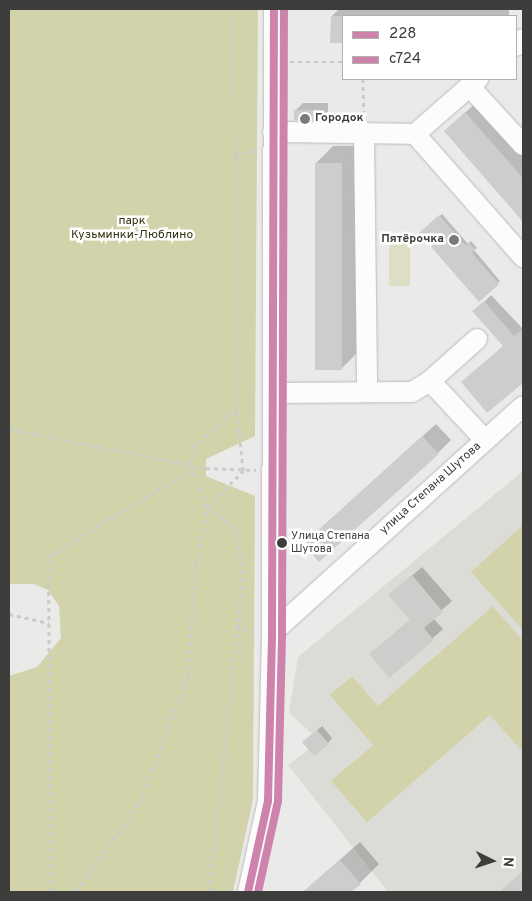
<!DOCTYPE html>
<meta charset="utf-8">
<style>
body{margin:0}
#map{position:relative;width:532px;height:901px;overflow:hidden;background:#eaeae9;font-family:Overpass,sans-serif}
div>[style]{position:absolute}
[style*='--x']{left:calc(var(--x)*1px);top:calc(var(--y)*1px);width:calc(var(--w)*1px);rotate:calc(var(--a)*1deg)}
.built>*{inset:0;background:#dcdcd6}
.green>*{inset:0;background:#dedec6}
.forest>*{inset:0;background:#d3d3ab}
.shadow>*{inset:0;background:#0003}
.building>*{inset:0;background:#cdcdcc}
.path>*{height:2.5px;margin-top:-1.25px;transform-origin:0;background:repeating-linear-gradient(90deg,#cbcbca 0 4px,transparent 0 8px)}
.roads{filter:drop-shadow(0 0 1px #bbbbba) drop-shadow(0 0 1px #bbbbba)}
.minor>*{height:20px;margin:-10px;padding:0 10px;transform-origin:10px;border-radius:10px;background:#fcfcfc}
.bus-1>*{height:8px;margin:-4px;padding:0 4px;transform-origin:4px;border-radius:4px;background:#ce83ac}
.bus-2>*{height:8px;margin:-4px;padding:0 4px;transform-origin:4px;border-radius:4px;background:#ce83ac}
.dots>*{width:14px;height:14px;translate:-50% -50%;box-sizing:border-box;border:2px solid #fffffe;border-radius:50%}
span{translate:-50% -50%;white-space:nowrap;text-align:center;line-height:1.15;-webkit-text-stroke:5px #fffffe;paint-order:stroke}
.bus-label{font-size:11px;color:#3d3d3c}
.left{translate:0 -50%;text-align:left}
.poi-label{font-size:12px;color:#3d3d3c;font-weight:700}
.right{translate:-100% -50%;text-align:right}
.park-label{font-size:12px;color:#323111}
.street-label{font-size:12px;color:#3d3d3c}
.frame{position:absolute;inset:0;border:10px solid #3d3d3c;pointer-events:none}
.legend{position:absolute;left:342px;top:15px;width:175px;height:65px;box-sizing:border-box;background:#fffffe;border:1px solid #b1b1b0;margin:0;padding:6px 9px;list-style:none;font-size:15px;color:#3d3d3c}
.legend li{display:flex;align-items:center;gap:10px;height:25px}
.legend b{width:25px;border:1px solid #b1b1b0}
.north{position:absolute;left:467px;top:836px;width:50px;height:50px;-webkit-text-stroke:4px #fffffe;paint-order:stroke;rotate:94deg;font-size:14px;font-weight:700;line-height:20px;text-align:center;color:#3d3d3c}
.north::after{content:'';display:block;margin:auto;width:18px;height:22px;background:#3d3d3c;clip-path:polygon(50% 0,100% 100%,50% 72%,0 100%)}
</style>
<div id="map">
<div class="built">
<i style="clip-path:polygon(523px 471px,523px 892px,388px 892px,288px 765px,320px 741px,289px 713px,298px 657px)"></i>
</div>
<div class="green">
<i style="clip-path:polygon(389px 243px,410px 243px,410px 286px,389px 286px)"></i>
</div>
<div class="forest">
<i style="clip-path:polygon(9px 9px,258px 9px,255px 436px,206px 459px,206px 476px,255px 496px,253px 800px,233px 892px,9px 892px,9px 676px,37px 667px,61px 638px,59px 606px,48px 590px,34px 584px,9px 584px)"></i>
<i style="clip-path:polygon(523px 525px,523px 630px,471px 572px)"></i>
<i style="clip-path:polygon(493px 606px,523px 641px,523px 752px,490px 715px,367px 822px,331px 781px,373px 745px,330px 695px,352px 676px,378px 706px)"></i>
</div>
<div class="shadow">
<i style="clip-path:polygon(339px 9px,509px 9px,509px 16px,343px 16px,343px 42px,332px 42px,332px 16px)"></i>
<i style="clip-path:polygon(479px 100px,523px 150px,523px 220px,445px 131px)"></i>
<i style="clip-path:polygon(303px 103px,328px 103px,328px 112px,320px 120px,295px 111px)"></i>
<i style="clip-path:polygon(333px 146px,358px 146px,358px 352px,341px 369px,316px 163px)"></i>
<i style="clip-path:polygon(442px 214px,468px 244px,471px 241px,477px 248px,474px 250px,500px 281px,479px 300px,420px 233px)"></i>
<i style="clip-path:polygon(491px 295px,523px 329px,523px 381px,488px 411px,504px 346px,481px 305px)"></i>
<i style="clip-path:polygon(436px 424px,451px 440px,438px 453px,318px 531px)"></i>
<i style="clip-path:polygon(422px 567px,452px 601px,433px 618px,443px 629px,390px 676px,381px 645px,411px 619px,400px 586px)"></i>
<i style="clip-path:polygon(322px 726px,332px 738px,328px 743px,309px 737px)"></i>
<i style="clip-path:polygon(360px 842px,379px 864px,360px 883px,350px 892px,303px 892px)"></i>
</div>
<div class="building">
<i style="clip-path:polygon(331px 16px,343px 16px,343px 43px,330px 43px)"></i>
<i style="clip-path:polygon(294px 110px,321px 110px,321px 121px,294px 120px)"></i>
<i style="clip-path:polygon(465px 112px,523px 178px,523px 222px,444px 131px)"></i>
<i style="clip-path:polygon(315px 163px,342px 163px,342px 370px,315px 370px)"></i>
<i style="clip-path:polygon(439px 215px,465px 245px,468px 242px,475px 250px,472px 253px,499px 284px,479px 302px,419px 233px)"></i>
<i style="clip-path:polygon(484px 301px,514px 336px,523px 329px,523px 383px,487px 413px,461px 382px,503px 346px,472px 311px)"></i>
<i style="clip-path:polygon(422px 436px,439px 454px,319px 562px,303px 544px)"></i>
<i style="clip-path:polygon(412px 575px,443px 612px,424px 628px,434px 640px,389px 678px,369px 654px,410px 620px,388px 595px)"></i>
<i style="clip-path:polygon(317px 730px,329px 744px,314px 756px,302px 742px)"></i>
<i style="clip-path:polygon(340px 860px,361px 884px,351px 892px,303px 892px)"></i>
<i style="clip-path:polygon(523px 871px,523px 892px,499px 892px)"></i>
</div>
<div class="path">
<i style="--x:234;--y:9;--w:146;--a:89.6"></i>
<i style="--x:235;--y:155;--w:23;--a:-13"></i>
<i style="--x:290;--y:62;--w:53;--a:0"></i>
<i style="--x:363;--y:79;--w:38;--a:88"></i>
<i style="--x:9;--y:429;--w:201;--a:11.2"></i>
<i style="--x:206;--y:468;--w:50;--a:2.3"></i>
<i style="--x:9;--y:614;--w:41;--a:12.7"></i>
<i style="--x:237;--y:625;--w:18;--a:19"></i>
<i style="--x:51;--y:892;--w:335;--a:-90.5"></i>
<i style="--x:48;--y:557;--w:167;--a:-31.3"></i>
<i style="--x:76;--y:892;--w:110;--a:-54.6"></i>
<i style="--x:140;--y:802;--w:133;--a:-69.2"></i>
<i style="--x:187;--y:678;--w:115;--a:-85.5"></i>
<i style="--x:196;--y:563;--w:57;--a:-78.9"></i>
<i style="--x:207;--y:507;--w:51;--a:-45"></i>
<i style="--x:243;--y:471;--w:62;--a:-96.4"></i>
<i style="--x:236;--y:409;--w:254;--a:-90.2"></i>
<i style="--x:209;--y:892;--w:320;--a:-83.9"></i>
<i style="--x:243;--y:574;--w:46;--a:-100.1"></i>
<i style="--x:235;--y:529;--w:36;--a:-142"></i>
<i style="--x:207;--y:507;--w:46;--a:-111.6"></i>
<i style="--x:190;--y:464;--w:16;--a:-79"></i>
<i style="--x:193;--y:448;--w:58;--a:-42.2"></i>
</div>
<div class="roads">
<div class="minor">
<i style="--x:516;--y:46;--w:10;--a:-45"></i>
<i style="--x:469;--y:86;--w:80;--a:47.5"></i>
<i style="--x:273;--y:132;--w:142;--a:0.8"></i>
<i style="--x:415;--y:134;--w:164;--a:48.7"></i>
<i style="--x:364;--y:134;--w:257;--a:89.3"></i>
<i style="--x:415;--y:134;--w:84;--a:-41.1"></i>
<i style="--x:430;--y:381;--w:81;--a:47"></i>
<i style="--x:273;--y:393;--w:139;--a:-0.4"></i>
<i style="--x:412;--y:392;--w:21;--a:-31"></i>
<i style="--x:430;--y:381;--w:63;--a:-41.8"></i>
<i style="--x:272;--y:633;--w:338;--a:-42.1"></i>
<i style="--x:248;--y:892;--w:93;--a:-77.6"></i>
<i style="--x:268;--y:801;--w:168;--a:-88.6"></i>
<i style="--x:272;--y:633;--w:624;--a:-89.82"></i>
</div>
</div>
<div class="bus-1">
<i style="--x:248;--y:892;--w:93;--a:-77.6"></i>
<i style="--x:268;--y:801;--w:168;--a:-88.6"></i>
<i style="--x:272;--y:633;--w:624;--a:-89.82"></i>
</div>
<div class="bus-2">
<i style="--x:258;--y:892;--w:93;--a:-77.6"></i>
<i style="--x:278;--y:801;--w:168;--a:-88.6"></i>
<i style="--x:282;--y:633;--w:624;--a:-89.82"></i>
</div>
<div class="dots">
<i style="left:305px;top:119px;background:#7a7a79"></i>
<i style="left:454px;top:240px;background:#7a7a79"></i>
<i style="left:282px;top:543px;background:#3d3d3c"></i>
</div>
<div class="bus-label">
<span class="left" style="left:291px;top:543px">Улица Степана<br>Шутова</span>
</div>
<div class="poi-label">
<span class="left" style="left:315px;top:119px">Городок</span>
<span class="right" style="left:444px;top:240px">Пятёрочка</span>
</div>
<div class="park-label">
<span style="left:132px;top:229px">парк<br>Кузьминки-Люблино</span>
</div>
<div class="street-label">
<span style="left:431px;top:489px;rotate:-42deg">улица Степана Шутова</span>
</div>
<div class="frame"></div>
<ul class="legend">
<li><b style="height:6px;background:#ce83ac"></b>228</li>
<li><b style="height:6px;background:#ce83ac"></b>с724</li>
</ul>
<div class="north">N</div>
</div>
